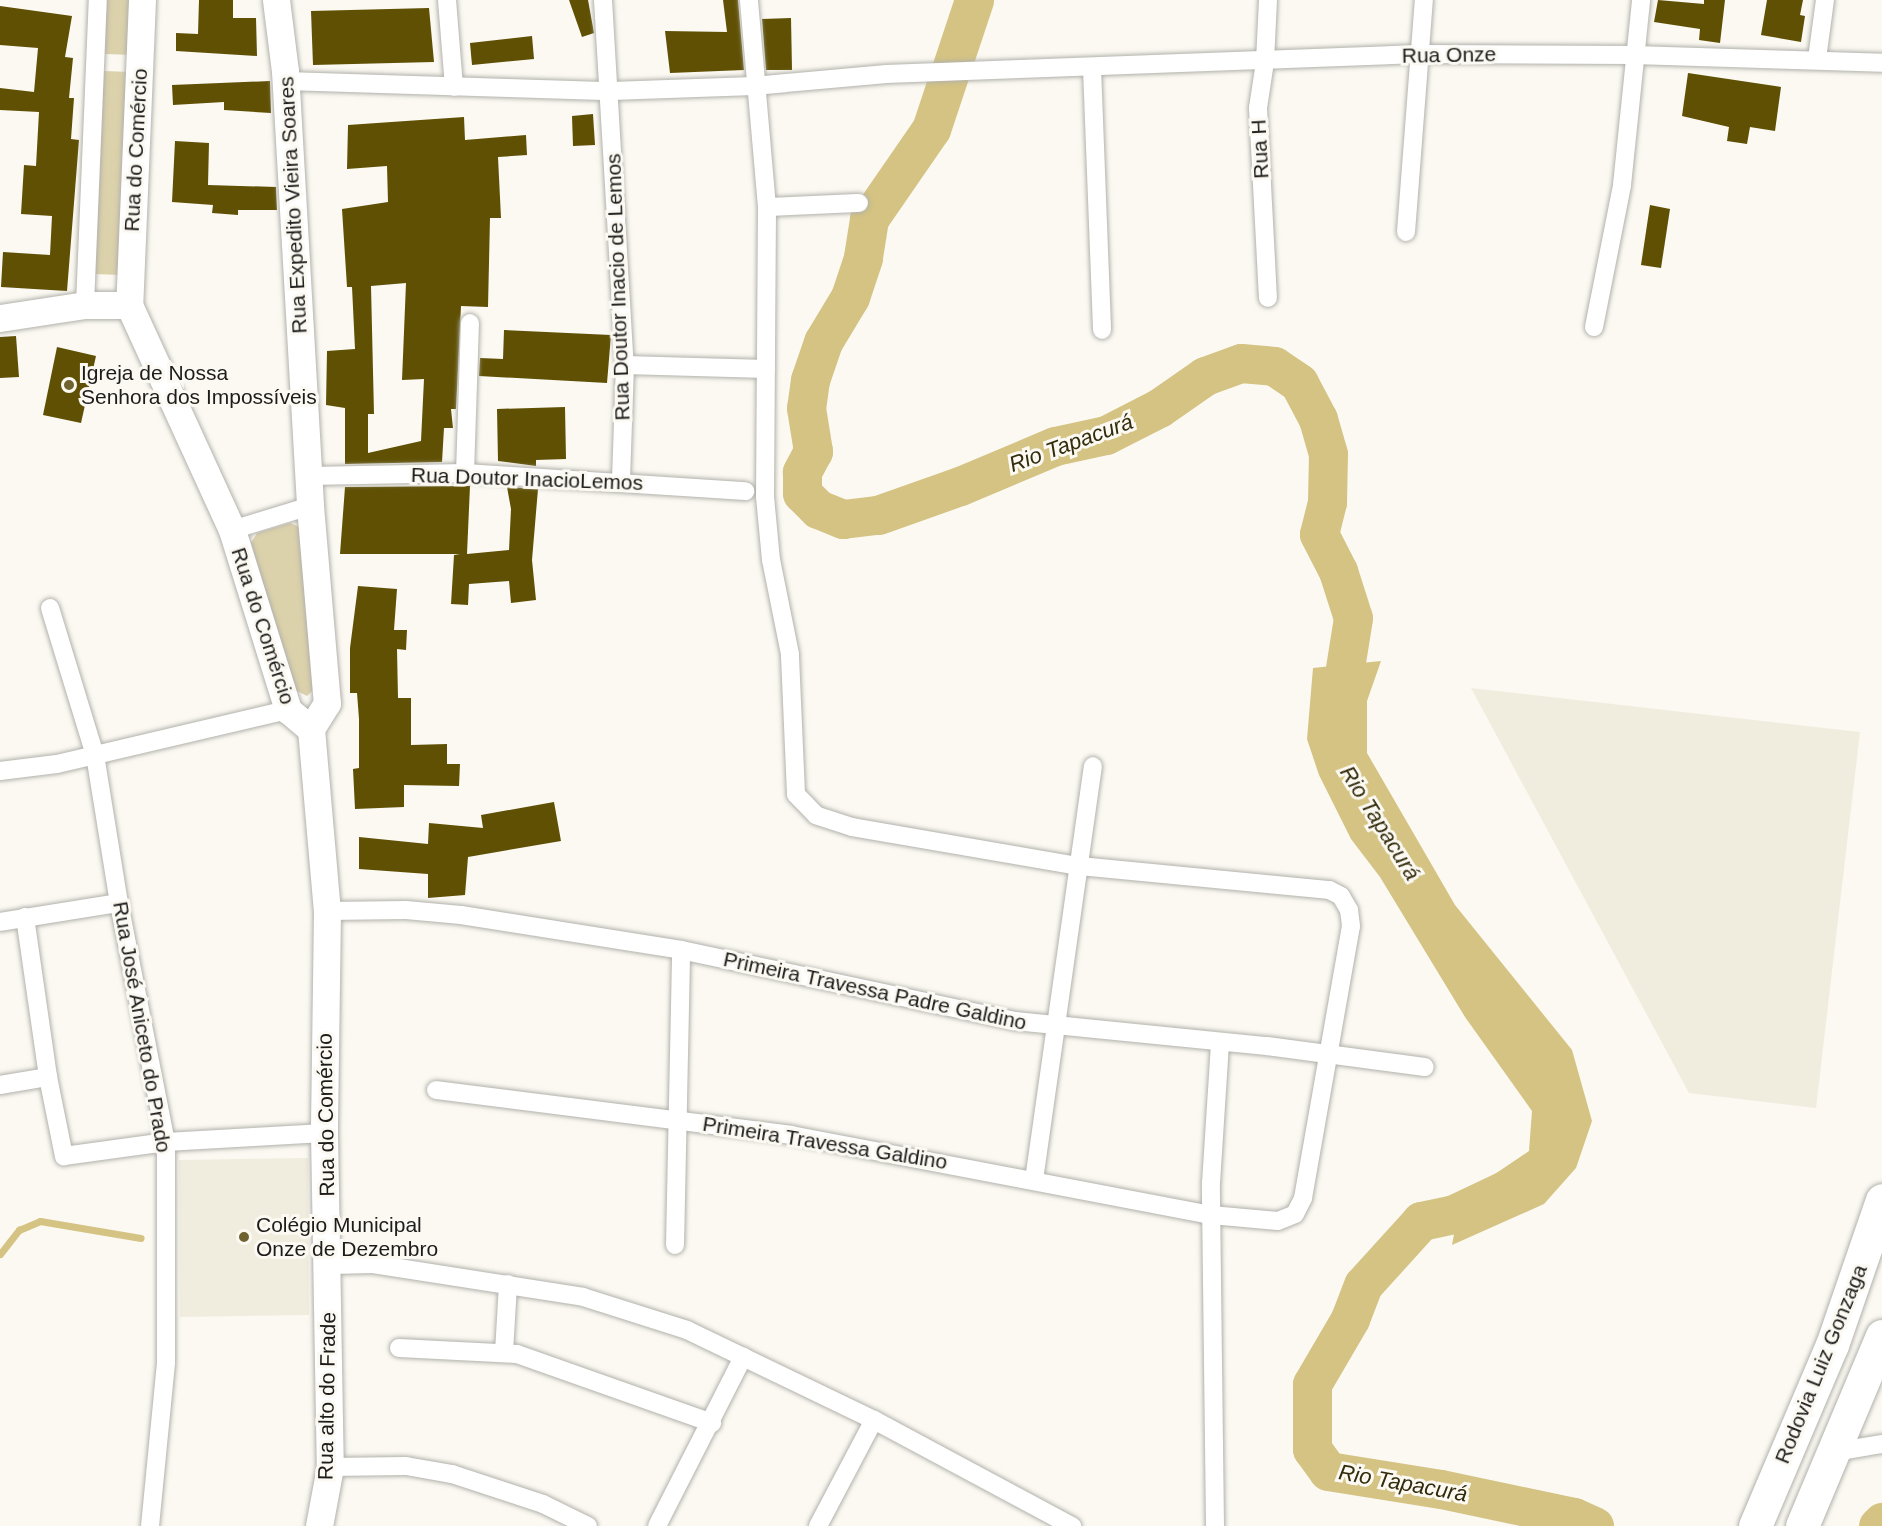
<!DOCTYPE html>
<meta charset="utf-8">
<style>
body{margin:0}
#map{position:relative;width:1882px;height:1526px;overflow:hidden;background:#fbf9f2;font-family:Helvetica,sans-serif}
div>[style]{position:absolute}
[style*='--x']{left:calc(var(--x)*1px);top:calc(var(--y)*1px);width:calc(var(--w)*1px);rotate:calc(var(--a)*1deg)}
.built>*{inset:0;background:#f0eddf}
.green>*{inset:0;background:#dbd1ab}
.water>*{inset:0;background:#d4c382}
.stream>*{height:7px;margin:-3.5px;padding:0 3.5px;transform-origin:3.5px;border-radius:3.5px;background:#d4c382}
.river>*{height:39px;margin:-19.5px;padding:0 19.5px;transform-origin:19.5px;border-radius:19.5px;background:#d4c382}
.building>*{inset:0;background:#5f5004}
.roads{filter:drop-shadow(0 0 2px #b2b1ab) drop-shadow(0 0 2px #b2b1ab)}
.street>*{height:18px;margin:-9px;padding:0 9px;transform-origin:9px;border-radius:9px;background:#fff}
.secondary>*{height:27px;margin:-13.5px;padding:0 13.5px;transform-origin:13.5px;border-radius:13.5px;background:#fff}
.highway>*{height:33px;margin:-16.5px;padding:0 16.5px;transform-origin:16.5px;border-radius:16.5px;background:#fff}
.dots>*{width:16px;height:16px;translate:-50% -50%;box-sizing:border-box;border:3px solid #fbf9f2;border-radius:50%}
span{translate:-50% -50%;white-space:nowrap;text-align:center;line-height:1.15;-webkit-text-stroke:6px #fbf9f2;paint-order:stroke}
.street-label{font-size:21px;color:#1d1c1a}
.poi-label{font-size:21px;color:#1d1c1a}
.left{translate:0 -50%;text-align:left}
.water-label{font-size:22px;color:#322b0c;font-style:italic}
</style>
<div id="map">
<div class="built">
<i style="clip-path:polygon(1471px 688px,1860px 732px,1816px 1108px,1689px 1093px)"></i>
<i style="clip-path:polygon(308px 1158px,309px 1315px,180px 1317px,179px 1160px)"></i>
</div>
<div class="green">
<i style="clip-path:polygon(106px 0,134px 0,132px 55px,105px 54px)"></i>
<i style="clip-path:polygon(104px 71px,130px 72px,121px 275px,95px 274px)"></i>
<i style="clip-path:polygon(290px 523px,302px 528px,313px 690px,307px 696px,295px 690px,251px 543px,257px 533px)"></i>
</div>
<div class="water">
<i style="clip-path:polygon(1381px 661px,1367px 701px,1367px 753px,1455px 905px,1572px 1050px,1592px 1121px,1576px 1168px,1544px 1204px,1452px 1245px,1461px 1197px,1529px 1151px,1532px 1111px,1465px 1017px,1380px 877px,1351px 839px,1319px 775px,1307px 739px,1313px 668px)"></i>
</div>
<div class="stream">
<i style="--x:0;--y:1254;--w:31;--a:-52"></i>
<i style="--x:19;--y:1230;--w:23;--a:-23"></i>
<i style="--x:40;--y:1221;--w:102;--a:9.6"></i>
</div>
<div class="river">
<i style="--x:974;--y:0;--w:136;--a:108.4"></i>
<i style="--x:931;--y:129;--w:109;--a:124.6"></i>
<i style="--x:869;--y:219;--w:39;--a:99"></i>
<i style="--x:863;--y:258;--w:41;--a:108.4"></i>
<i style="--x:850;--y:297;--w:52;--a:121"></i>
<i style="--x:823;--y:342;--w:40;--a:108.9"></i>
<i style="--x:810;--y:380;--w:28;--a:98"></i>
<i style="--x:806;--y:408;--w:44;--a:80.8"></i>
<i style="--x:813;--y:451;--w:24;--a:118"></i>
<i style="--x:802;--y:472;--w:21;--a:90"></i>
<i style="--x:802;--y:493;--w:23;--a:45"></i>
<i style="--x:818;--y:509;--w:27;--a:22"></i>
<i style="--x:843;--y:519;--w:35;--a:-7"></i>
<i style="--x:878;--y:515;--w:87;--a:-19.5"></i>
<i style="--x:960;--y:486;--w:103;--a:-22.8"></i>
<i style="--x:1055;--y:446;--w:52;--a:-12.2"></i>
<i style="--x:1106;--y:435;--w:59;--a:-27"></i>
<i style="--x:1159;--y:408;--w:56;--a:-34.8"></i>
<i style="--x:1205;--y:376;--w:38;--a:-20"></i>
<i style="--x:1241;--y:363;--w:33;--a:5"></i>
<i style="--x:1274;--y:366;--w:30;--a:34"></i>
<i style="--x:1299;--y:383;--w:41;--a:62.2"></i>
<i style="--x:1318;--y:419;--w:36;--a:74"></i>
<i style="--x:1328;--y:454;--w:48;--a:91.2"></i>
<i style="--x:1327;--y:502;--w:33;--a:104"></i>
<i style="--x:1319;--y:534;--w:42;--a:62.8"></i>
<i style="--x:1338;--y:571;--w:49;--a:72.3"></i>
<i style="--x:1353;--y:618;--w:101;--a:99.1"></i>
<i style="--x:1507;--y:1189;--w:59;--a:154.7"></i>
<i style="--x:1454;--y:1214;--w:34;--a:168"></i>
<i style="--x:1421;--y:1221;--w:86;--a:132.2"></i>
<i style="--x:1363;--y:1285;--w:36;--a:111"></i>
<i style="--x:1350;--y:1319;--w:75;--a:120.3"></i>
<i style="--x:1312;--y:1384;--w:65;--a:90"></i>
<i style="--x:1312;--y:1449;--w:27;--a:54"></i>
<i style="--x:1328;--y:1471;--w:114;--a:9.1"></i>
<i style="--x:1441;--y:1489;--w:136;--a:11.9"></i>
<i style="--x:1574;--y:1517;--w:22;--a:24"></i>
<i style="--x:1878;--y:1526;--w:6;--a:-45"></i>
</div>
<div class="building">
<i style="clip-path:polygon(199px 0,233px 0,233px 18px,256px 18px,257px 56px,176px 51px,176px 33px,198px 34px)"></i>
<i style="clip-path:polygon(569px 0,588px 0,594px 33px,582px 37px)"></i>
<i style="clip-path:polygon(723px 0,738px 0,744px 70px,670px 73px,665px 31px,727px 32px)"></i>
<i style="clip-path:polygon(1658px 0,1704px 4px,1704px 0,1725px 0,1720px 43px,1699px 40px,1700px 29px,1654px 22px)"></i>
<i style="clip-path:polygon(1767px 0,1803px 0,1800px 15px,1805px 16px,1801px 42px,1761px 35px)"></i>
<i style="clip-path:polygon(0 6px,72px 16px,65px 57px,73px 58px,69px 98px,74px 98px,71px 139px,79px 140px,67px 291px,1px 287px,3px 252px,50px 255px,52px 216px,21px 214px,24px 165px,36px 166px,39px 112px,0 110px,0 88px,34px 92px,38px 48px,0 45px)"></i>
<i style="clip-path:polygon(429px 8px,434px 62px,313px 65px,311px 11px)"></i>
<i style="clip-path:polygon(791px 18px,792px 70px,766px 70px,762px 19px)"></i>
<i style="clip-path:polygon(532px 36px,534px 59px,472px 65px,470px 43px)"></i>
<i style="clip-path:polygon(1688px 73px,1781px 87px,1775px 131px,1750px 127px,1747px 144px,1727px 141px,1729px 127px,1682px 116px)"></i>
<i style="clip-path:polygon(270px 81px,271px 113px,224px 110px,224px 102px,173px 105px,172px 85px)"></i>
<i style="clip-path:polygon(593px 114px,595px 145px,573px 146px,572px 116px)"></i>
<i style="clip-path:polygon(evenodd,464px 117px,465px 140px,526px 135px,527px 155px,498px 157px,501px 218px,490px 218px,488px 307px,461px 306px,456px 409px,451px 409px,453px 428px,444px 428px,442px 462px,345px 464px,345px 408px,326px 405px,327px 351px,355px 349px,352px 287px,347px 287px,342px 209px,388px 202px,387px 166px,347px 169px,348px 125px,464px 117px,406px 283px,402px 380px,424px 379px,421px 441px,368px 453px,368px 414px,374px 414px,371px 286px,406px 283px)"></i>
<i style="clip-path:polygon(175px 141px,209px 143px,208px 185px,276px 187px,277px 210px,238px 210px,238px 215px,212px 213px,213px 205px,172px 202px)"></i>
<i style="clip-path:polygon(1650px 205px,1670px 209px,1661px 268px,1641px 265px)"></i>
<i style="clip-path:polygon(504px 330px,611px 335px,607px 383px,479px 376px,480px 358px,503px 359px)"></i>
<i style="clip-path:polygon(16px 336px,19px 377px,0 378px,0 337px)"></i>
<i style="clip-path:polygon(57px 347px,96px 356px,81px 423px,43px 415px)"></i>
<i style="clip-path:polygon(565px 407px,566px 459px,536px 460px,536px 466px,498px 461px,497px 409px)"></i>
<i style="clip-path:polygon(470px 486px,467px 554px,509px 550px,511px 509px,507px 487px,538px 489px,532px 560px,536px 600px,511px 603px,509px 581px,469px 584px,468px 605px,451px 604px,454px 555px,460px 554px,340px 554px,345px 487px)"></i>
<i style="clip-path:polygon(358px 586px,397px 589px,394px 630px,407px 630px,406px 650px,397px 649px,398px 698px,411px 698px,411px 745px,447px 744px,447px 764px,460px 764px,459px 786px,404px 785px,404px 807px,355px 809px,353px 769px,359px 768px,359px 719px,357px 693px,350px 693px,350px 648px)"></i>
<i style="clip-path:polygon(554px 802px,561px 841px,468px 857px,465px 895px,428px 898px,428px 874px,359px 869px,359px 837px,428px 844px,429px 823px,483px 828px,481px 815px)"></i>
</div>
<div class="roads">
<div class="street">
<i style="--x:447;--y:0;--w:87;--a:85.4"></i>
<i style="--x:603;--y:0;--w:366;--a:86.6"></i>
<i style="--x:625;--y:365;--w:117;--a:92"></i>
<i style="--x:1268;--y:0;--w:62;--a:92.8"></i>
<i style="--x:1265;--y:62;--w:47;--a:98.7"></i>
<i style="--x:1258;--y:108;--w:190;--a:87"></i>
<i style="--x:1817;--y:59;--w:60;--a:-82.3"></i>
<i style="--x:1092;--y:68;--w:262;--a:87.8"></i>
<i style="--x:286;--y:81;--w:325;--a:1.8"></i>
<i style="--x:611;--y:91;--w:143;--a:-2"></i>
<i style="--x:754;--y:86;--w:133;--a:-5.2"></i>
<i style="--x:886;--y:74;--w:534;--a:-2.14"></i>
<i style="--x:1420;--y:54;--w:214;--a:0.3"></i>
<i style="--x:1634;--y:55;--w:248;--a:1.8"></i>
<i style="--x:767;--y:207;--w:92;--a:-2.5"></i>
<i style="--x:1406;--y:232;--w:233;--a:-85.6"></i>
<i style="--x:85;--y:305;--w:305;--a:-87.6"></i>
<i style="--x:1594;--y:327;--w:145;--a:-78.8"></i>
<i style="--x:1622;--y:185;--w:186;--a:-84.1"></i>
<i style="--x:625;--y:365;--w:141;--a:1.6"></i>
<i style="--x:465;--y:473;--w:150;--a:-88.1"></i>
<i style="--x:309;--y:476;--w:156;--a:-1.1"></i>
<i style="--x:465;--y:473;--w:281;--a:3.7"></i>
<i style="--x:232;--y:530;--w:82;--a:-17.1"></i>
<i style="--x:50;--y:608;--w:154;--a:73"></i>
<i style="--x:95;--y:755;--w:150;--a:80.8"></i>
<i style="--x:119;--y:903;--w:244;--a:78.9"></i>
<i style="--x:166;--y:1142;--w:221;--a:90"></i>
<i style="--x:166;--y:1363;--w:164;--a:95.6"></i>
<i style="--x:0;--y:771;--w:57;--a:-7"></i>
<i style="--x:57;--y:764;--w:237;--a:-13.2"></i>
<i style="--x:327;--y:911;--w:79;--a:-0.7"></i>
<i style="--x:406;--y:910;--w:55;--a:5.2"></i>
<i style="--x:461;--y:915;--w:223;--a:9"></i>
<i style="--x:681;--y:950;--w:341;--a:12"></i>
<i style="--x:1015;--y:1021;--w:253;--a:5.7"></i>
<i style="--x:1267;--y:1046;--w:159;--a:7.6"></i>
<i style="--x:25;--y:917;--w:162;--a:81.8"></i>
<i style="--x:48;--y:1077;--w:81;--a:78.6"></i>
<i style="--x:64;--y:1156;--w:103;--a:-7.8"></i>
<i style="--x:166;--y:1142;--w:158;--a:-3.3"></i>
<i style="--x:0;--y:922;--w:121;--a:-9.1"></i>
<i style="--x:0;--y:1085;--w:49;--a:-9.5"></i>
<i style="--x:436;--y:1090;--w:358;--a:7.2"></i>
<i style="--x:791;--y:1135;--w:428;--a:10.8"></i>
<i style="--x:1211;--y:1215;--w:67;--a:5.1"></i>
<i style="--x:1278;--y:1221;--w:18;--a:-22"></i>
<i style="--x:1295;--y:1214;--w:18;--a:-63"></i>
<i style="--x:1303;--y:1198;--w:276;--a:-80"></i>
<i style="--x:1351;--y:926;--w:16;--a:-97"></i>
<i style="--x:1349;--y:910;--w:16;--a:-120"></i>
<i style="--x:1341;--y:896;--w:13;--a:-153"></i>
<i style="--x:1329;--y:890;--w:252;--a:-174.5"></i>
<i style="--x:1078;--y:866;--w:229;--a:-170.2"></i>
<i style="--x:852;--y:827;--w:38;--a:-162"></i>
<i style="--x:816;--y:815;--w:29;--a:-134"></i>
<i style="--x:796;--y:794;--w:140;--a:-92.5"></i>
<i style="--x:790;--y:654;--w:96;--a:-101.4"></i>
<i style="--x:771;--y:560;--w:63;--a:-95.4"></i>
<i style="--x:765;--y:497;--w:290;--a:-89.6"></i>
<i style="--x:767;--y:207;--w:208;--a:-95"></i>
<i style="--x:1034;--y:1180;--w:418;--a:-81.9"></i>
<i style="--x:675;--y:1245;--w:295;--a:-88.8"></i>
<i style="--x:329;--y:1265;--w:44;--a:-1.3"></i>
<i style="--x:373;--y:1264;--w:213;--a:8.9"></i>
<i style="--x:583;--y:1297;--w:109;--a:17.6"></i>
<i style="--x:687;--y:1330;--w:208;--a:25.7"></i>
<i style="--x:874;--y:1420;--w:225;--a:28.2"></i>
<i style="--x:399;--y:1348;--w:118;--a:2.9"></i>
<i style="--x:517;--y:1354;--w:207;--a:19.5"></i>
<i style="--x:504;--y:1352;--w:68;--a:-86.6"></i>
<i style="--x:1834;--y:1452;--w:49;--a:-9.5"></i>
<i style="--x:330;--y:1467;--w:76;--a:-0.8"></i>
<i style="--x:406;--y:1466;--w:47;--a:9.9"></i>
<i style="--x:452;--y:1474;--w:96;--a:18.2"></i>
<i style="--x:543;--y:1504;--w:50;--a:26.1"></i>
<i style="--x:657;--y:1526;--w:190;--a:-63"></i>
<i style="--x:818;--y:1526;--w:120;--a:-62.2"></i>
<i style="--x:1215;--y:1526;--w:343;--a:-90.7"></i>
<i style="--x:1211;--y:1183;--w:141;--a:-86.3"></i>
</div>
<div class="secondary">
<i style="--x:142;--y:0;--w:305;--a:92.4"></i>
<i style="--x:129;--y:305;--w:247;--a:65.4"></i>
<i style="--x:232;--y:530;--w:189;--a:72.7"></i>
<i style="--x:288;--y:710;--w:30;--a:40"></i>
<i style="--x:311;--y:729;--w:183;--a:85"></i>
<i style="--x:327;--y:911;--w:222;--a:90.8"></i>
<i style="--x:324;--y:1133;--w:334;--a:89"></i>
<i style="--x:330;--y:1467;--w:60;--a:100.6"></i>
<i style="--x:276;--y:0;--w:72;--a:82.8"></i>
<i style="--x:285;--y:71;--w:436;--a:86.7"></i>
<i style="--x:310;--y:506;--w:198;--a:85.1"></i>
<i style="--x:327;--y:703;--w:31;--a:122"></i>
<i style="--x:0;--y:318;--w:86;--a:-8.7"></i>
<i style="--x:85;--y:305;--w:44;--a:0"></i>
</div>
<div class="highway">
<i style="--x:1755;--y:1526;--w:197;--a:-67"></i>
<i style="--x:1832;--y:1345;--w:153;--a:-71"></i>
<i style="--x:1802;--y:1526;--w:206;--a:-67.2"></i>
</div>
</div>
<div class="dots">
<i style="left:69px;top:385px;background:#6f6330"></i>
<i style="left:244px;top:1237px;background:#6f6330"></i>
</div>
<div class="street-label">
<span style="left:1449px;top:55px;rotate:-1deg">Rua Onze</span>
<span style="left:1260px;top:149px;rotate:-93deg">Rua H</span>
<span style="left:136px;top:150px;rotate:-87deg">Rua do Comércio</span>
<span style="left:293px;top:205px;rotate:-93deg">Rua Expedito Vieira Soares</span>
<span style="left:618px;top:287px;rotate:-92deg">Rua Doutor Inacio de Lemos</span>
<span style="left:527px;top:479px;rotate:2deg">Rua Doutor InacioLemos</span>
<span style="left:263px;top:626px;rotate:72deg">Rua do Comércio</span>
<span style="left:875px;top:991px;rotate:12deg">Primeira Travessa Padre Galdino</span>
<span style="left:142px;top:1027px;rotate:80deg">Rua José Aniceto do Prado</span>
<span style="left:326px;top:1115px;rotate:-91deg">Rua do Comércio</span>
<span style="left:825px;top:1143px;rotate:9deg">Primeira Travessa Galdino</span>
<span style="left:1821px;top:1364px;rotate:-68deg">Rodovia Luiz Gonzaga</span>
<span style="left:327px;top:1396px;rotate:-89deg">Rua alto do Frade</span>
</div>
<div class="poi-label">
<span class="left" style="left:81px;top:385px">Igreja de Nossa<br>Senhora dos Impossíveis</span>
<span class="left" style="left:256px;top:1237px">Colégio Municipal<br>Onze de Dezembro</span>
</div>
<div class="water-label">
<span style="left:1071px;top:443px;rotate:-20deg">Rio Tapacurá</span>
<span style="left:1380px;top:823px;rotate:58deg">Rio Tapacurá</span>
<span style="left:1403px;top:1483px;rotate:10deg">Rio Tapacurá</span>
</div>
</div>
